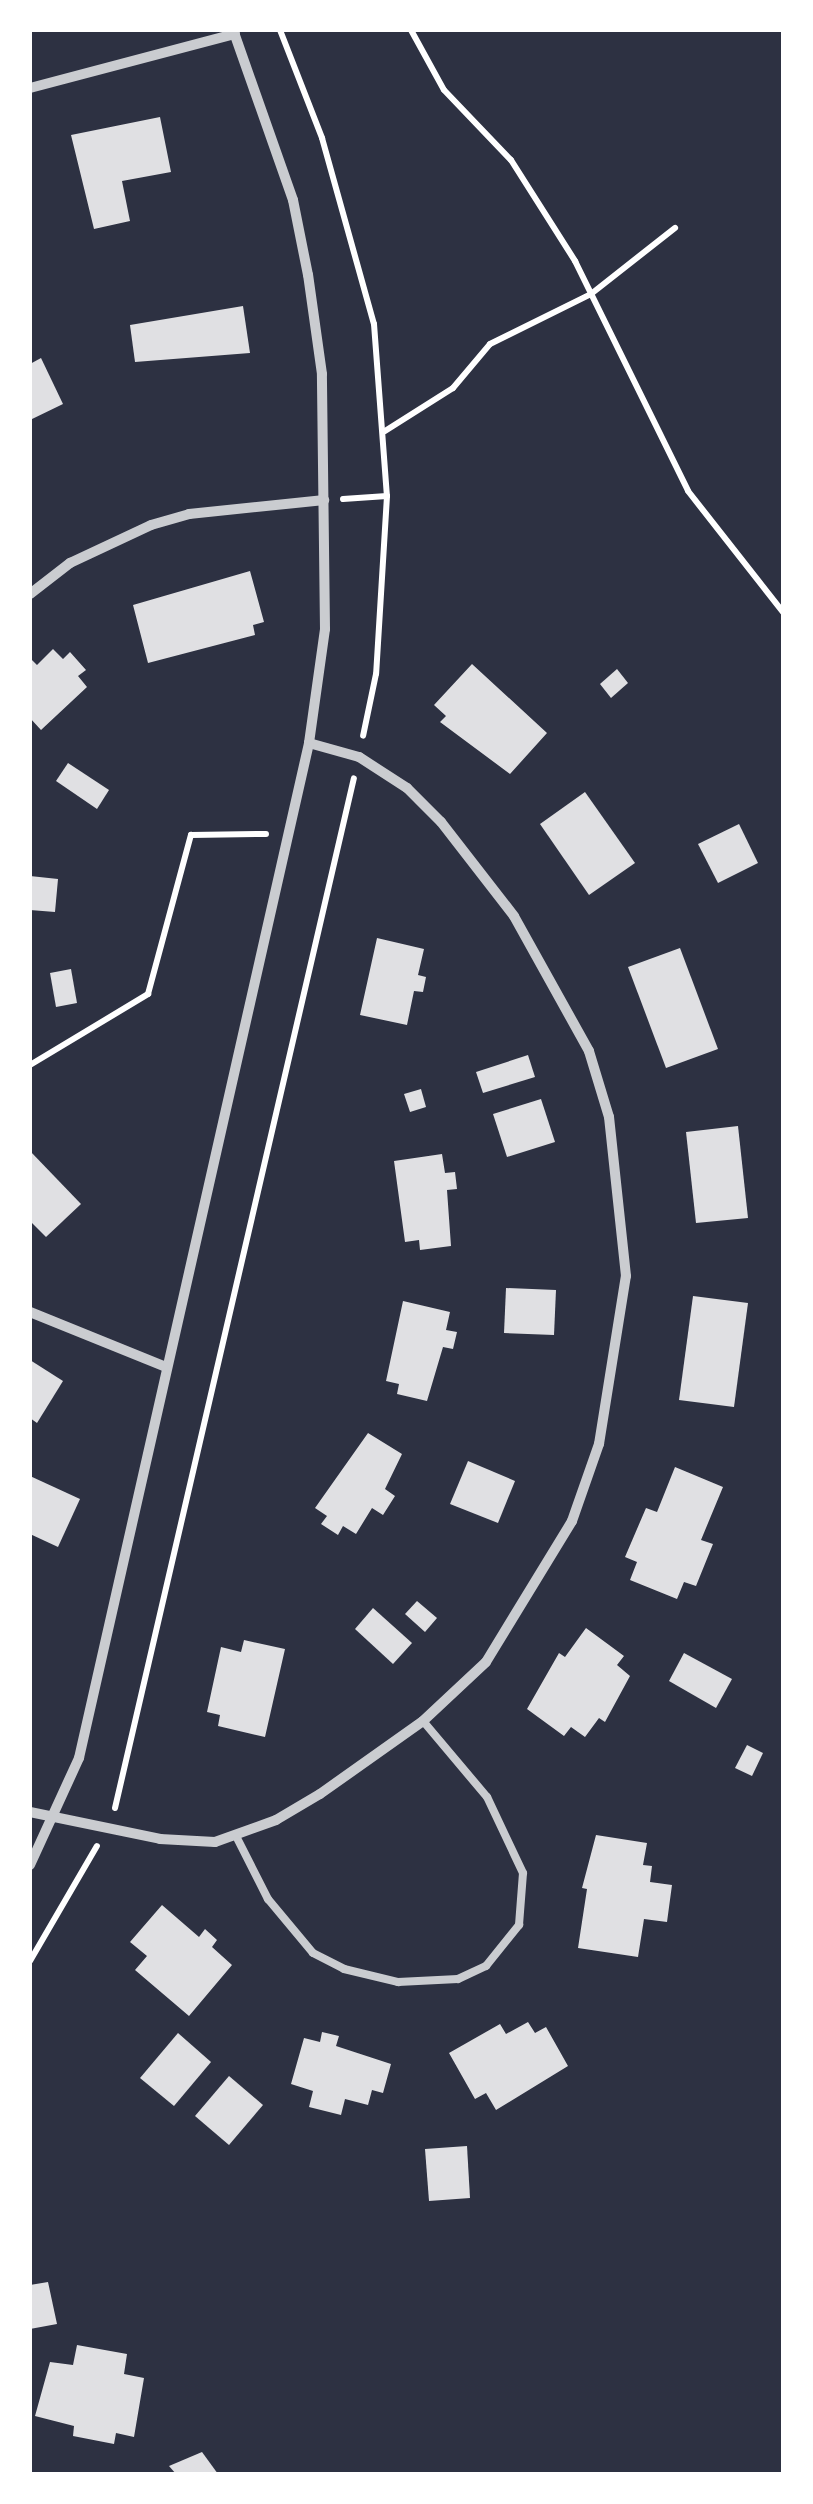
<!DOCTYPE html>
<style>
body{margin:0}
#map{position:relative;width:813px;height:2504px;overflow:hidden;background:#2d3142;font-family:Overpass,sans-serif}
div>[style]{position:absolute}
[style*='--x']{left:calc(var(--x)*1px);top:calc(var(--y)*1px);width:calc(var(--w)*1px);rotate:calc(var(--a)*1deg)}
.building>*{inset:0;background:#e0e0e3}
.path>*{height:6px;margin:-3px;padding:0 3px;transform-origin:3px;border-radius:3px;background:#fff}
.service>*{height:8px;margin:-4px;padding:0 4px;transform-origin:4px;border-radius:4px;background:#caccd0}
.minor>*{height:10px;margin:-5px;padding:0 5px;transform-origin:5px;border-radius:5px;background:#caccd0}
span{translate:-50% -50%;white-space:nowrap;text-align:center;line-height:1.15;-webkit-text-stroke:8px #fff;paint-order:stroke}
.frame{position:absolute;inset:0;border:32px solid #fff;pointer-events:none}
</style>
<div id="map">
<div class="building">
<i style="clip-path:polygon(160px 117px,171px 172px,122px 181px,130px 221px,94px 229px,71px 135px)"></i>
<i style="clip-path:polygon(243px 306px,250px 353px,135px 362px,130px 325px)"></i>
<i style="clip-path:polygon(41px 358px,63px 404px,30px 420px,30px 364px)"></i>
<i style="clip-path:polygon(250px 571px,264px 622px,253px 625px,255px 635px,148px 663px,133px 605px)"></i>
<i style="clip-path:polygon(53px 649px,63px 659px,70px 652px,86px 670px,78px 676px,87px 687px,41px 730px,30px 718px,30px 658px,37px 665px)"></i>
<i style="clip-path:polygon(472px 664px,547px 733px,510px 774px,440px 722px,446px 716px,434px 705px)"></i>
<i style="clip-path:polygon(617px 669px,628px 683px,611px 698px,600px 684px)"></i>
<i style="clip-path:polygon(68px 763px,109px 790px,97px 809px,56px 781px)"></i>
<i style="clip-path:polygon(585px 792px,635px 863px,589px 895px,540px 824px)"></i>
<i style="clip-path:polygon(739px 824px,758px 863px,718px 883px,698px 844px)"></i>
<i style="clip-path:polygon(30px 876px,58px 879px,55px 912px,30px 910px)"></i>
<i style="clip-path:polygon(377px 938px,424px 949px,418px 975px,426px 977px,423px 992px,414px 991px,407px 1025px,360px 1015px)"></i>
<i style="clip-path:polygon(680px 948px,718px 1049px,666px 1068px,628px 967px)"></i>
<i style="clip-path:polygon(71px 969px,77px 1003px,56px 1007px,50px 973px)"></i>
<i style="clip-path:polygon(528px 1055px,535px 1077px,483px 1093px,476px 1072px)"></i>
<i style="clip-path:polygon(421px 1089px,426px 1107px,410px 1112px,404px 1094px)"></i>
<i style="clip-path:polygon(541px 1099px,555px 1142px,507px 1157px,493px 1114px)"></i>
<i style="clip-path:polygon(738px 1126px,748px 1218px,696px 1223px,686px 1132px)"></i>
<i style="clip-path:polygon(30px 1151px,81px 1204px,46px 1237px,30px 1221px)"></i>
<i style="clip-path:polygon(442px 1154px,445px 1173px,455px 1172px,457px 1189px,447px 1190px,451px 1246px,420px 1250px,419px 1240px,405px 1242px,394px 1161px)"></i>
<i style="clip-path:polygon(506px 1288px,556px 1290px,554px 1335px,504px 1333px)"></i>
<i style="clip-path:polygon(693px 1296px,748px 1303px,734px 1407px,679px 1400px)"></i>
<i style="clip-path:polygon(403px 1301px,450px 1312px,446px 1330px,457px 1332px,453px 1349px,443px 1347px,427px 1401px,397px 1394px,399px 1384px,386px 1381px)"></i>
<i style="clip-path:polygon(30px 1360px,63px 1381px,37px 1423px,30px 1418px)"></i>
<i style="clip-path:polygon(368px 1433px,402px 1454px,385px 1489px,395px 1496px,383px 1515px,372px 1508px,356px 1534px,343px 1526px,338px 1535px,321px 1524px,327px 1516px,315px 1508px)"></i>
<i style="clip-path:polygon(468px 1461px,515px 1481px,498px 1523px,450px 1504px)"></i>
<i style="clip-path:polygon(675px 1467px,723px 1487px,701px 1540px,713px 1544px,696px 1586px,684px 1582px,677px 1599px,630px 1580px,637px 1562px,625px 1557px,646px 1508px,657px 1512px)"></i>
<i style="clip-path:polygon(30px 1476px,80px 1499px,58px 1547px,30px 1534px)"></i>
<i style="clip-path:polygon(417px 1601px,437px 1618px,425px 1632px,405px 1614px)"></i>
<i style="clip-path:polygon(373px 1608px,412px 1643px,393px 1664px,355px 1629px)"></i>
<i style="clip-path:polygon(586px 1628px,624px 1656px,617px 1665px,630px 1676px,605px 1722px,599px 1718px,585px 1737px,571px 1727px,564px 1736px,527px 1709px,559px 1653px,565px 1657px)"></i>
<i style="clip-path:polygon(244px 1640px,285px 1649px,265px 1737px,218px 1726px,220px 1715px,207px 1712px,221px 1647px,241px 1652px)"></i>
<i style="clip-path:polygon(684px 1653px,732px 1679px,716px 1708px,669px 1681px)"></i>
<i style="clip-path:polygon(747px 1745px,763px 1753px,752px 1776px,735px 1768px)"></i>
<i style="clip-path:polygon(596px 1835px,647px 1843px,643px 1865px,652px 1866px,650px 1882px,672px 1885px,667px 1922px,644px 1919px,638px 1957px,578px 1948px,587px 1889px,582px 1888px)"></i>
<i style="clip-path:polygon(162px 1905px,199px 1937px,205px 1929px,217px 1940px,212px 1947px,232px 1965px,189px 2016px,135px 1970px,147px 1956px,130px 1942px)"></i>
<i style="clip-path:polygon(528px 2022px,535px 2033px,546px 2027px,568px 2066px,496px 2110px,486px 2093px,475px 2099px,449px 2053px,500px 2024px,506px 2034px)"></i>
<i style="clip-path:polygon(322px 2032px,339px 2036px,336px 2046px,391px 2064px,383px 2093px,372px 2090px,368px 2105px,345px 2099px,341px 2115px,309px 2107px,313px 2091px,291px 2084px,304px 2038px,320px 2042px)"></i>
<i style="clip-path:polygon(178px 2033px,211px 2062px,174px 2106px,140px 2078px)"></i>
<i style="clip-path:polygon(229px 2076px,263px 2105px,229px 2145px,195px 2116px)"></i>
<i style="clip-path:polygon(467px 2146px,470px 2198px,429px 2201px,425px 2149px)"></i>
<i style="clip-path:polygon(48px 2282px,57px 2324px,30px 2329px,30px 2285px)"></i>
<i style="clip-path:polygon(77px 2345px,127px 2354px,124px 2374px,144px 2378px,134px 2437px,116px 2433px,114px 2444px,73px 2436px,74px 2426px,35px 2416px,50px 2362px,73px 2365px)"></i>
<i style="clip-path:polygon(202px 2452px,218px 2474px,176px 2474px,169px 2466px)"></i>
</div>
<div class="path">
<i style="--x:280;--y:30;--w:116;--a:68.7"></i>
<i style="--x:322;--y:138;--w:193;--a:74.4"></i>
<i style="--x:374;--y:324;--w:172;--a:85.7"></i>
<i style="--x:387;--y:496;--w:178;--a:93.5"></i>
<i style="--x:376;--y:674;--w:63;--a:101.8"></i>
<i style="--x:411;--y:30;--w:68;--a:61.2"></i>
<i style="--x:444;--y:90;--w:97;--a:46.3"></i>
<i style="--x:511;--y:160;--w:120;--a:57.6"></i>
<i style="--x:575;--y:261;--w:256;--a:63.8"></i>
<i style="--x:688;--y:491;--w:154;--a:51.9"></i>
<i style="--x:385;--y:431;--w:80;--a:-32.3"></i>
<i style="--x:453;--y:388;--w:57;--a:-49.9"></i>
<i style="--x:490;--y:344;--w:113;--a:-26.3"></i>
<i style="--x:591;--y:294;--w:107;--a:-38.2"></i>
<i style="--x:343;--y:499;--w:44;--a:-3.9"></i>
<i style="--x:30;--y:1065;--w:138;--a:-31"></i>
<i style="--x:148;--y:994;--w:165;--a:-74.9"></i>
<i style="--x:191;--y:835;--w:75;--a:-0.8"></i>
<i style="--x:115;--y:1808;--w:1057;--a:-76.94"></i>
<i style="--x:30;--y:1961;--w:133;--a:-59.8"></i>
</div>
<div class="service">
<i style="--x:236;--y:1836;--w:71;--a:63.1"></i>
<i style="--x:268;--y:1899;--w:70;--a:50.2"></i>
<i style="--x:313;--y:1953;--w:35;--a:27"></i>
<i style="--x:344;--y:1969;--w:56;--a:13.5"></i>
<i style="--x:398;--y:1982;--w:60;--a:-2.9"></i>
<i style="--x:458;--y:1979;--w:31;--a:-25"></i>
<i style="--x:486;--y:1966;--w:53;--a:-51.2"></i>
<i style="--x:519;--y:1925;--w:52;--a:-85.6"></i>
<i style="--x:523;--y:1873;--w:84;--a:-115.3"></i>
<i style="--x:487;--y:1797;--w:99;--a:-130.1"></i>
</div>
<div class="minor">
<i style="--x:30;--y:88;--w:212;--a:-14.8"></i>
<i style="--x:30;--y:594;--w:51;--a:-37.8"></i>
<i style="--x:70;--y:563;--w:89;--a:-25.1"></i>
<i style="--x:151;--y:525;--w:40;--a:-16"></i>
<i style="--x:189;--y:514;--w:136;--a:-5.9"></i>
<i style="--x:30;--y:1312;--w:147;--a:22"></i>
<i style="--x:30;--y:1812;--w:133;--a:11.7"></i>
<i style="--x:160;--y:1839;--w:55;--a:3.1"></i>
<i style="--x:215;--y:1842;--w:65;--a:-19.8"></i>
<i style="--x:276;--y:1820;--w:51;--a:-30.6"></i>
<i style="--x:320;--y:1794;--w:126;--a:-35.3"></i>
<i style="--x:423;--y:1721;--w:86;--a:-43.1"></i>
<i style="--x:486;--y:1662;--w:165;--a:-58.6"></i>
<i style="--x:572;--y:1521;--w:82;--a:-70.7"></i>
<i style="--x:599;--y:1444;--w:170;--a:-80.9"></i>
<i style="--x:626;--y:1276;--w:160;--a:-96.1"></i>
<i style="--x:609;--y:1117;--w:69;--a:-106.9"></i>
<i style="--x:589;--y:1051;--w:154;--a:-119.1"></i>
<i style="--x:514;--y:916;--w:119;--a:-127.8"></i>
<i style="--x:441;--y:822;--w:48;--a:-135"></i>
<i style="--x:407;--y:788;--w:57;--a:-147.1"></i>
<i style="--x:359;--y:757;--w:52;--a:-164.4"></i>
<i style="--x:30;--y:1865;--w:118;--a:-65.4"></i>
<i style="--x:79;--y:1758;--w:1041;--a:-77.23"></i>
<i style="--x:309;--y:743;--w:115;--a:-82"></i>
<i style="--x:325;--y:629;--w:255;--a:-90.7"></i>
<i style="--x:322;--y:374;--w:100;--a:-98"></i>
<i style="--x:308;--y:275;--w:76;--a:-101.3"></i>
<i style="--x:293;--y:200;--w:180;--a:-109.4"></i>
</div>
<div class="frame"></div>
</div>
